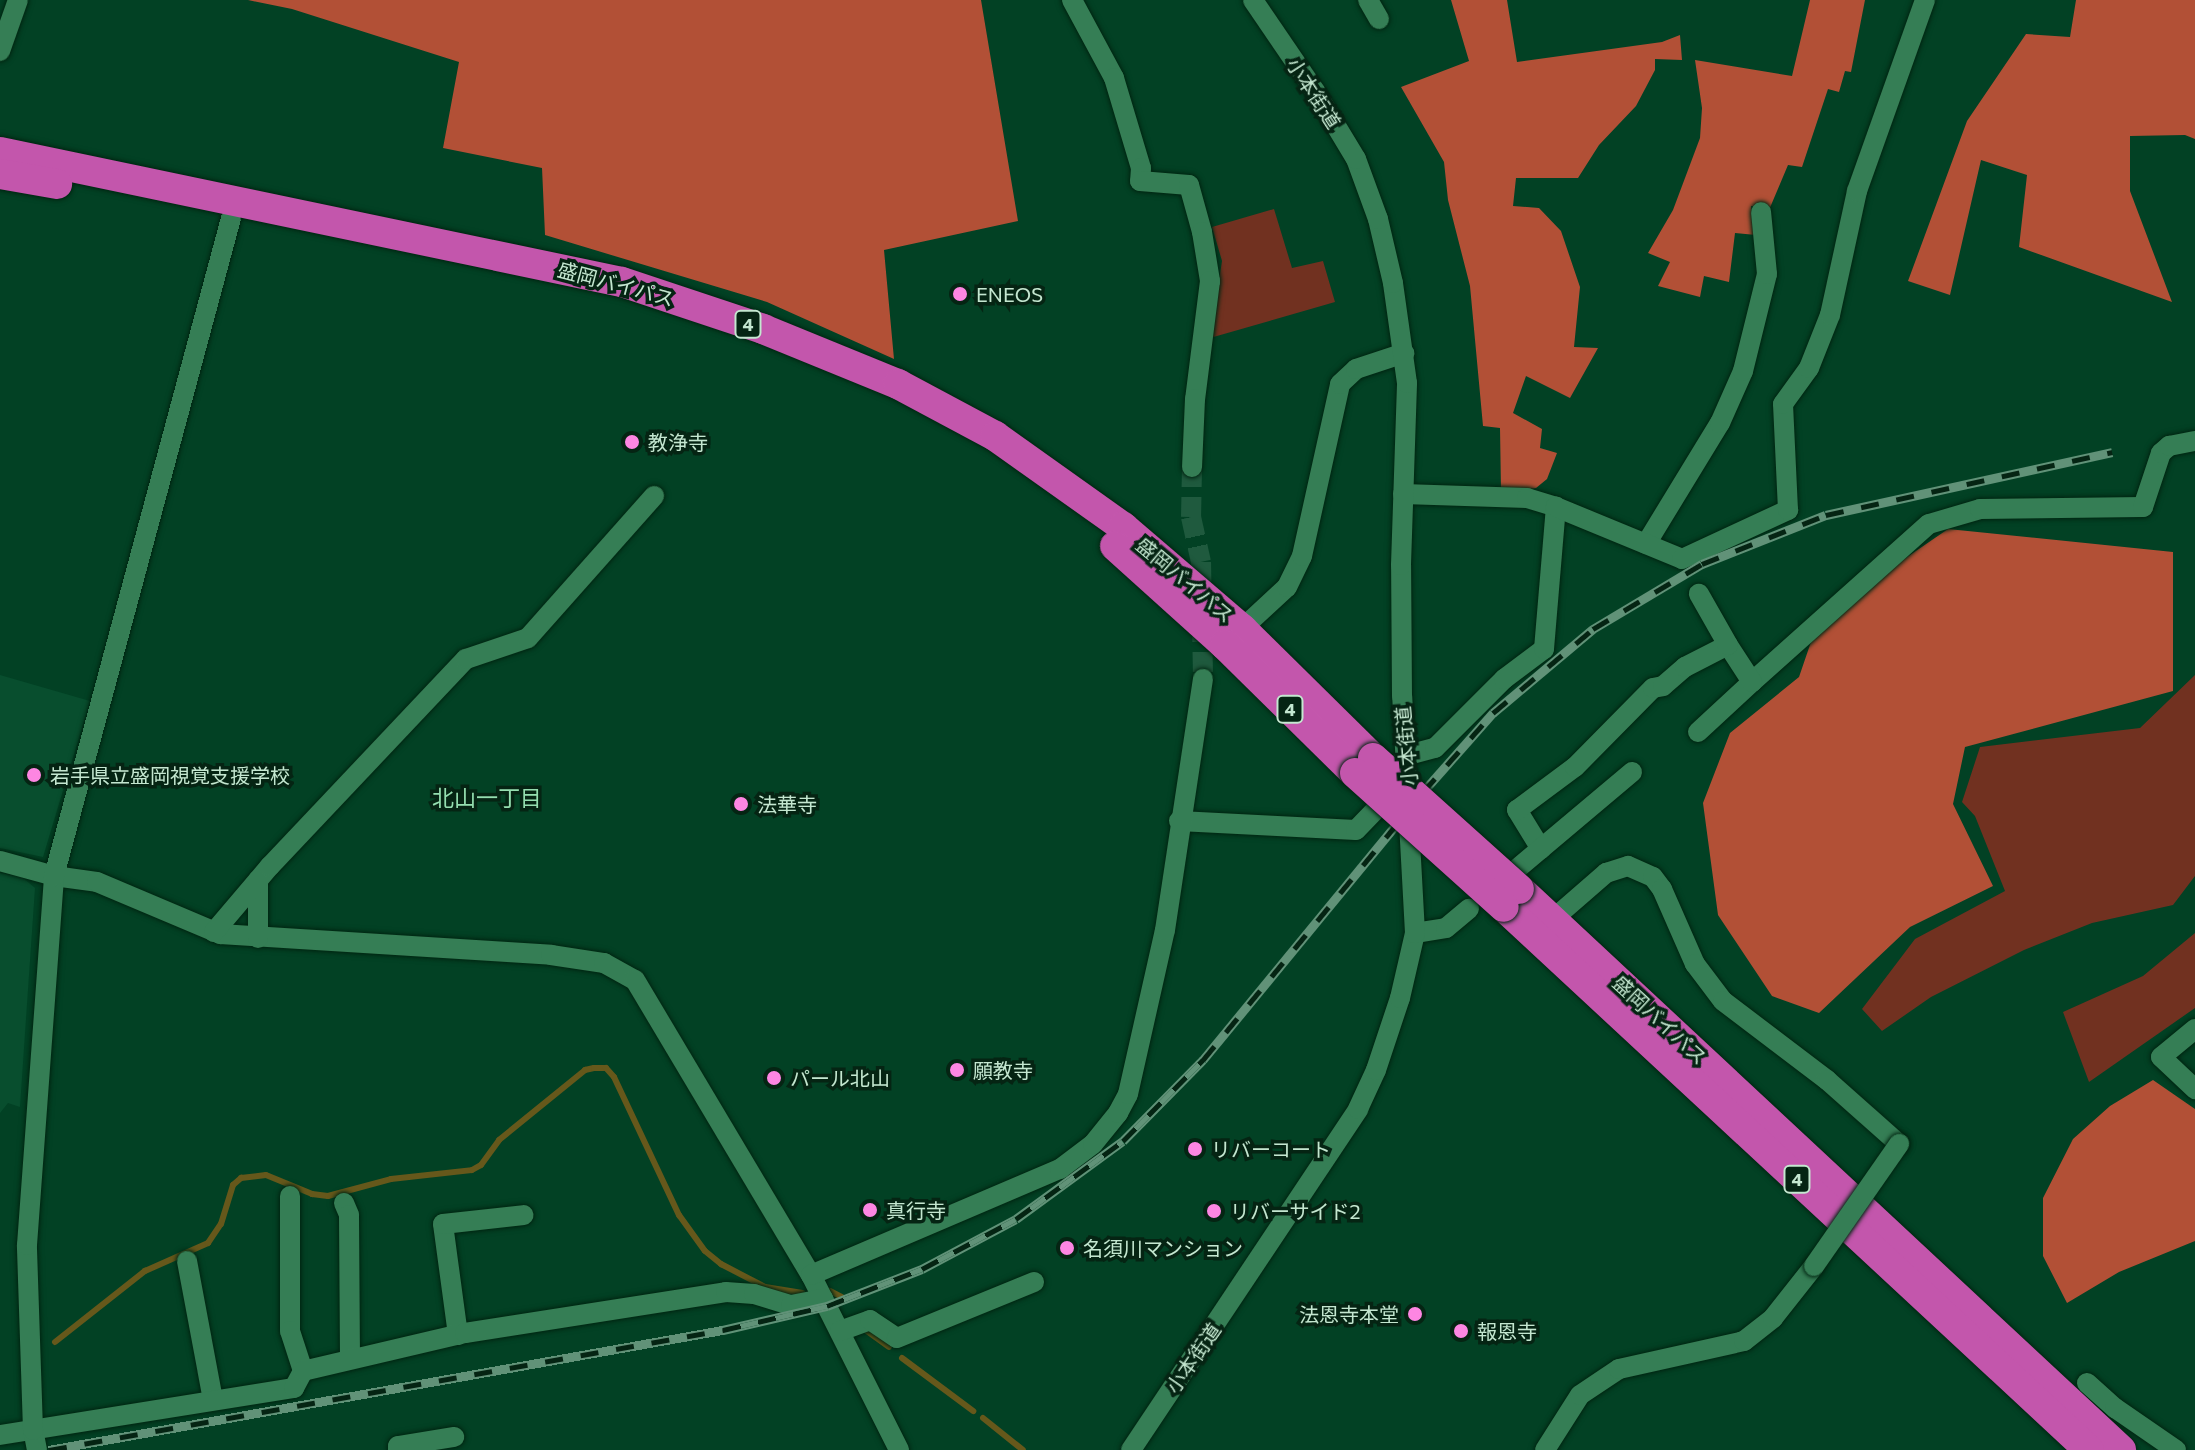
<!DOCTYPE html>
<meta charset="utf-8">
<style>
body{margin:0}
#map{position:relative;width:2195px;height:1450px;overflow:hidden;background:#024124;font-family:Commissioner,"Noto Sans JP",sans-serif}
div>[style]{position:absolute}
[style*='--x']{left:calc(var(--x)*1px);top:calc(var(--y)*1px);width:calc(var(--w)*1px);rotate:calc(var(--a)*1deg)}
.built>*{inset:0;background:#084e2e}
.green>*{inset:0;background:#713120}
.forest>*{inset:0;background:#b25036}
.stream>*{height:6px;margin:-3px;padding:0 3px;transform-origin:3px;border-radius:3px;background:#66581b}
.minor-tunnel>*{height:20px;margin-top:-10px;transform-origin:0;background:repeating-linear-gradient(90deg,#1f5a3e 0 20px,transparent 0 30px)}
.roads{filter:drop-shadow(0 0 2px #002511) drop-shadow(0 0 2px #002511)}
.minor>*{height:20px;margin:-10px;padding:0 10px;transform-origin:10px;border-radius:10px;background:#357e55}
.highway>*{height:30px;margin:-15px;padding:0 15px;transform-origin:15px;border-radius:15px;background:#c356ac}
.rail>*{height:9px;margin-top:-4.5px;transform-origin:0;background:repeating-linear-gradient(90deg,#052413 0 18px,#619278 0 36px);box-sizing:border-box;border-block:2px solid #619278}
.bridges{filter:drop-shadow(0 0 2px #002511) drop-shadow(0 0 2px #002511)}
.minor-bridge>*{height:20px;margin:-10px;padding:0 10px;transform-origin:10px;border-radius:10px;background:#357e55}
.highway-bridge>*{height:30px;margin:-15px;padding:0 15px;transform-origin:15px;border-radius:15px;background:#c356ac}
.dots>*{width:22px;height:22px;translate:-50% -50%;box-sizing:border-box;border:4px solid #052413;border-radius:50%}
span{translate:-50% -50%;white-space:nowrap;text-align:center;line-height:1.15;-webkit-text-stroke:7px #052413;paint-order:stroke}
.shield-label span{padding:2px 6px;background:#052413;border:2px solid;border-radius:6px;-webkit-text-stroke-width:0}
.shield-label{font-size:18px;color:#c4e7d0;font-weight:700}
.street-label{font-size:20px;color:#c4e7d0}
.poi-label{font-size:20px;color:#c4e7d0}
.left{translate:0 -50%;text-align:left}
.right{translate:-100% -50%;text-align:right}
.neighbourhood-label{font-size:22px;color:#94deaf}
</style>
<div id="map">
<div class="built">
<i style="clip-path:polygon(0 675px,90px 701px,43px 857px,0 848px)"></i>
<i style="clip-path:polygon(0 873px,22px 877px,35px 888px,20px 1107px,8px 1103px,0 1113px)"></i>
</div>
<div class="green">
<i style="clip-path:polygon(1274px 209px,1292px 268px,1323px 261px,1335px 302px,1210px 338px,1222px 261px,1212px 227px)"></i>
<i style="clip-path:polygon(2195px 675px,2195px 876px,2173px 905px,2092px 923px,2024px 950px,1931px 997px,1882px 1031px,1862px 1009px,1915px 939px,2005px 891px,1975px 816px,1962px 802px,1980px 747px,2140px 728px)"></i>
<i style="clip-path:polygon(2195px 933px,2195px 1008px,2089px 1082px,2063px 1012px,2143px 976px)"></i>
</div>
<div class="forest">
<i style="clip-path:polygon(248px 0,981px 0,1018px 221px,884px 250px,894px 359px,767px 302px,545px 235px,542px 168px,443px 148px,459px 62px,292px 9px)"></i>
<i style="clip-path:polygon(1451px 0,1507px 0,1517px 62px,1662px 42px,1680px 35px,1682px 60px,1655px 59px,1655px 70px,1636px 106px,1599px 145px,1578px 178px,1516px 178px,1513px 206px,1539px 208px,1561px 231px,1580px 287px,1574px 347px,1598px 348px,1570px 398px,1526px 376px,1513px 413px,1542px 429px,1540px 448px,1557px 453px,1547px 479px,1536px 488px,1524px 490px,1501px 491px,1500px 428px,1483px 426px,1470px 286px,1448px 200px,1444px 162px,1401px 87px,1469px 61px)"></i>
<i style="clip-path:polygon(1810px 0,1865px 0,1851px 72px,1845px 71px,1839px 92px,1828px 89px,1802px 167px,1788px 165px,1769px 210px,1751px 206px,1756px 235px,1735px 233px,1729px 282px,1704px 276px,1700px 297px,1658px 286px,1670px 262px,1648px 253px,1673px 210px,1700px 138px,1702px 108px,1695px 60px,1792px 76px)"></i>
<i style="clip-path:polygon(2076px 0,2195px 0,2195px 139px,2185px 135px,2130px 136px,2130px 191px,2172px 302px,2019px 247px,2027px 175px,1981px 160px,1950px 295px,1908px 281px,1967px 121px,2026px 34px,2070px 37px)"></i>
<i style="clip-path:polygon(1948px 529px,2173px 552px,2173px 691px,1965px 747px,1953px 804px,1993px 886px,1910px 927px,1819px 1013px,1772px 996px,1718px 915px,1703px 803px,1730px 733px,1799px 677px,1813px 636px,1894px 566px)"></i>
<i style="clip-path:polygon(2153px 1080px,2195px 1109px,2195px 1241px,2119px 1272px,2067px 1303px,2043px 1256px,2043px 1198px,2073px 1139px,2110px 1106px)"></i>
</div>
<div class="stream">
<i style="--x:830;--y:1291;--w:13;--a:27"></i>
<i style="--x:867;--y:1331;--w:27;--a:36"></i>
<i style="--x:55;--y:1342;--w:115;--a:-38.3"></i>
<i style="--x:145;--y:1271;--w:69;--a:-24"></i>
<i style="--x:208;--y:1243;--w:23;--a:-56"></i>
<i style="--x:221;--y:1224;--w:41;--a:-72.9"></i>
<i style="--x:233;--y:1185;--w:11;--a:-41"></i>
<i style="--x:241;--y:1178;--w:25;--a:-7"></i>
<i style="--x:266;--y:1175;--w:50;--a:22.4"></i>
<i style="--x:312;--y:1194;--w:16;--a:7"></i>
<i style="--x:328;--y:1196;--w:65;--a:-15.1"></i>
<i style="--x:391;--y:1179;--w:81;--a:-6.3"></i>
<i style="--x:472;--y:1170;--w:10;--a:-29"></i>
<i style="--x:481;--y:1165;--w:31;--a:-54"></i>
<i style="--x:499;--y:1140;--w:111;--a:-39.1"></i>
<i style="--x:585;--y:1070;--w:9;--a:-13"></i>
<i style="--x:594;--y:1068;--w:12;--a:0"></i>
<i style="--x:606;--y:1068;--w:12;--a:48"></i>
<i style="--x:614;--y:1077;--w:153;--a:64.8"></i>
<i style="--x:679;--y:1215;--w:44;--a:54.2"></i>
<i style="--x:705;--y:1251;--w:21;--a:39"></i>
<i style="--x:721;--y:1264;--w:50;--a:27.6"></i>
<i style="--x:765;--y:1287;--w:38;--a:9"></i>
<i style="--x:902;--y:1358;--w:89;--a:36.7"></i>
<i style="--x:983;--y:1418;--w:51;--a:38.7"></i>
</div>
<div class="minor-tunnel">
<i style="--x:1192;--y:467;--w:50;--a:91.1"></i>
<i style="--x:1191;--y:517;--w:46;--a:77.5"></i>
<i style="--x:1201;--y:562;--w:117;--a:89"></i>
</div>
<div class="roads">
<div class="minor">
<i style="--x:1072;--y:0;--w:89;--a:61.7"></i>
<i style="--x:1114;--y:78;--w:94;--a:73.3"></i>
<i style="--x:1141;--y:168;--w:13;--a:94"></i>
<i style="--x:1140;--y:181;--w:49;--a:4.7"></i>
<i style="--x:1189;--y:185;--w:49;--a:74.5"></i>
<i style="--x:1202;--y:232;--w:50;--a:80.7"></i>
<i style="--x:1210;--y:281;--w:119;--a:97.2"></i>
<i style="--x:1195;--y:399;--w:68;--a:92.5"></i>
<i style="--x:1368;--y:0;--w:22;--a:60"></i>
<i style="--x:0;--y:51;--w:54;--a:-70.6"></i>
<i style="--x:1403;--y:494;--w:124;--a:1.8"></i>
<i style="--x:1527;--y:498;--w:30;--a:17"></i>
<i style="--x:1646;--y:544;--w:142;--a:-58.6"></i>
<i style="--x:1720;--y:423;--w:57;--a:-66.1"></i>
<i style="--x:1743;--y:371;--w:100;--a:-76.1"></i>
<i style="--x:1767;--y:274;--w:62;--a:-95.5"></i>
<i style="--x:1234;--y:636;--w:72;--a:-42.8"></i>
<i style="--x:1287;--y:587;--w:34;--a:-64"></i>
<i style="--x:1302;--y:556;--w:176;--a:-77.5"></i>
<i style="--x:1340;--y:384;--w:22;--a:-43"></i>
<i style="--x:1356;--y:369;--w:51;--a:-18.4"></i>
<i style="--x:1752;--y:682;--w:237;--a:-41.8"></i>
<i style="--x:1929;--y:524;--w:53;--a:-16.4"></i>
<i style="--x:1980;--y:509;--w:163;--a:-0.7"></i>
<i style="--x:2143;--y:507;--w:57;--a:-71.6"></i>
<i style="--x:2161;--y:453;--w:11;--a:-41"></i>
<i style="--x:2169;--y:446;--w:26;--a:-11"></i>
<i style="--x:1698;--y:732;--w:74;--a:-42.8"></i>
<i style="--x:1752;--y:682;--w:44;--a:-123"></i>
<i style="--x:1179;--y:821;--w:177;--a:2.9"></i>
<i style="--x:1356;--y:830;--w:33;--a:-46"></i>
<i style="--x:1379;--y:806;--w:39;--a:-69"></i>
<i style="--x:1393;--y:770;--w:21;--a:-45"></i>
<i style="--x:1408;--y:755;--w:28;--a:-15"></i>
<i style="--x:1435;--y:748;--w:98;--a:-45"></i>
<i style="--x:1504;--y:679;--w:50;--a:-36.9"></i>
<i style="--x:1544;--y:649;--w:143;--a:-85.2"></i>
<i style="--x:1556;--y:507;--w:136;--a:22.4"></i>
<i style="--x:1682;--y:559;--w:117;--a:-24.8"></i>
<i style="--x:1788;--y:510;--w:106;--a:-92.7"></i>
<i style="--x:1783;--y:404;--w:44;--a:-54.2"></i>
<i style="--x:1809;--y:368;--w:57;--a:-68.4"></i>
<i style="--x:1830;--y:315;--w:127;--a:-77.7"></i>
<i style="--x:1857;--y:191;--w:203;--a:-70.4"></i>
<i style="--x:1541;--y:849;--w:46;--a:-121.6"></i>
<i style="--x:1517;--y:810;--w:72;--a:-36.6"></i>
<i style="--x:1575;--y:767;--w:111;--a:-45.4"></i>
<i style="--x:1653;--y:688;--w:10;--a:-11"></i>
<i style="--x:1663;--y:686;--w:29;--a:-41"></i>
<i style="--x:1685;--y:667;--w:48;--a:-27.1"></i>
<i style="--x:1728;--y:645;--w:59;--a:-119.6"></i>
<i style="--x:0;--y:861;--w:56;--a:15.5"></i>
<i style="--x:54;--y:876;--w:43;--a:7.9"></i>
<i style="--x:97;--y:882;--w:134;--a:22.9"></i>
<i style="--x:220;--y:934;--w:332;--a:3.6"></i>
<i style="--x:551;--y:955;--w:54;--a:8.6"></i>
<i style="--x:604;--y:963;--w:35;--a:29"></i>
<i style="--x:635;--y:980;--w:344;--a:59.2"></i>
<i style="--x:811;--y:1275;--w:196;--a:63.3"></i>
<i style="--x:1518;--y:868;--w:149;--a:-40.1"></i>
<i style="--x:258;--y:880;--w:58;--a:90"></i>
<i style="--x:1552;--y:920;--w:72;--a:-41"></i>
<i style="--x:1606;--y:873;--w:23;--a:-18"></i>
<i style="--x:1628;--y:866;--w:27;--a:24"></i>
<i style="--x:1653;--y:877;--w:15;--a:53"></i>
<i style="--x:1662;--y:889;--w:82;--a:66.3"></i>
<i style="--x:1695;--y:964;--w:46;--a:52.9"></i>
<i style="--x:1723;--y:1001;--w:131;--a:37.2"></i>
<i style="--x:1827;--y:1080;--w:96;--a:41.6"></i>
<i style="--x:214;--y:932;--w:87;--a:-49.7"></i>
<i style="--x:270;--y:866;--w:285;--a:-46.6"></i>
<i style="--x:466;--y:659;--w:65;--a:-18.7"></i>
<i style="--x:528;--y:638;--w:190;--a:-48.4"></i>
<i style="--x:1415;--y:933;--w:31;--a:-9"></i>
<i style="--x:1446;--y:928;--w:30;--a:-40"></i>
<i style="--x:2195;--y:1029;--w:44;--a:140.5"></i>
<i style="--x:2161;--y:1057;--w:47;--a:43.3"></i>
<i style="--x:290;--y:1196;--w:135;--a:90"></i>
<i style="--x:290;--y:1331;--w:42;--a:72"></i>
<i style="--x:344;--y:1203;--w:13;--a:67"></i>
<i style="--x:349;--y:1215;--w:144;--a:89.6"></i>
<i style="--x:187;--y:1261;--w:141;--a:79.4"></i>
<i style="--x:811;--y:1275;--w:271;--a:-23.1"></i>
<i style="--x:1060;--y:1169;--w:41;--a:-37.1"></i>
<i style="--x:1093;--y:1144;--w:40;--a:-51"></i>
<i style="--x:1118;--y:1113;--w:21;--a:-62"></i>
<i style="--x:1128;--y:1094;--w:168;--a:-77.3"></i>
<i style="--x:1165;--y:930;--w:254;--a:-81.4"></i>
<i style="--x:840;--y:1331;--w:32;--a:-20"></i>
<i style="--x:870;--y:1320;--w:32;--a:34"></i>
<i style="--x:897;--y:1338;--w:148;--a:-22.2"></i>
<i style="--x:458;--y:1335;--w:112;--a:-97.7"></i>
<i style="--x:443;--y:1224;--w:81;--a:-6.3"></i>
<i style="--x:2087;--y:1383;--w:38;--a:42"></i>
<i style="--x:2115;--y:1408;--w:74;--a:34.5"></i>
<i style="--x:0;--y:1435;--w:298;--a:-9.1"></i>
<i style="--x:294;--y:1388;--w:19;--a:-62"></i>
<i style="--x:303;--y:1371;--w:166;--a:-13.2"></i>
<i style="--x:465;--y:1333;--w:264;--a:-8.9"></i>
<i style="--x:726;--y:1292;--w:28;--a:4"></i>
<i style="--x:754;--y:1294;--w:39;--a:17"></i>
<i style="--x:791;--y:1305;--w:33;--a:-11"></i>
<i style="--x:37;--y:1450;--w:20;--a:-101"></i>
<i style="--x:33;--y:1430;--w:185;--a:-91.9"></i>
<i style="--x:27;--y:1245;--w:370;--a:-85.8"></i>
<i style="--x:54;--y:876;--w:681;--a:-74.94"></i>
<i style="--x:398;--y:1450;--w:4;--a:-90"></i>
<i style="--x:398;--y:1446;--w:57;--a:-9.1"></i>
<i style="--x:1131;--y:1450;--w:410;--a:-56.3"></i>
<i style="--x:1358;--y:1109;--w:43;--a:-65.2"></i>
<i style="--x:1376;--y:1070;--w:76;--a:-71.6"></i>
<i style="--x:1400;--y:998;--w:67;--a:-77"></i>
<i style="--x:1415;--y:933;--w:237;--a:-93.1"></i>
<i style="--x:1402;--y:696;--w:131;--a:-90.4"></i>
<i style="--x:1401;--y:565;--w:182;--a:-88.1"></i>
<i style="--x:1407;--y:383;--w:101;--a:-98"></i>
<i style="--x:1393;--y:283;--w:66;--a:-103.2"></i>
<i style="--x:1378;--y:219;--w:64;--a:-110.1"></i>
<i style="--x:1356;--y:159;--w:79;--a:-121.1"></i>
<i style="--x:1315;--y:91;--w:110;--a:-124.3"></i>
<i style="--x:1545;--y:1450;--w:65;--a:-57.5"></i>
<i style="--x:1580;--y:1395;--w:47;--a:-33.7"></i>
<i style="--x:1619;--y:1369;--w:128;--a:-12.6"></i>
<i style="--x:1744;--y:1341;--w:37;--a:-38"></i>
<i style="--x:1773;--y:1318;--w:66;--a:-51.7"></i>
</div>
<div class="highway">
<i style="--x:0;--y:152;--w:635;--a:11.81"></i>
<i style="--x:622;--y:282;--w:149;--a:18.4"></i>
<i style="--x:763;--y:329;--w:146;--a:22.2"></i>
<i style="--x:898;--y:384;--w:110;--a:28.2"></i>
<i style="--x:995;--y:436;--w:157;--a:35.4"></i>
<i style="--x:1123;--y:527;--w:157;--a:40.6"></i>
<i style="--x:1242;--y:629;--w:184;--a:44.6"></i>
<i style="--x:0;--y:174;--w:58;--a:10"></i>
<i style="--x:1115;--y:546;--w:148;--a:42"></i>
<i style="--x:1225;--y:645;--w:182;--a:44.6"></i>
<i style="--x:1519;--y:889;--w:823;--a:42.98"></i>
<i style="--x:1504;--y:907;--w:798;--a:42.87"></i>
</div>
</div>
<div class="rail">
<i style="--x:49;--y:1450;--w:685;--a:-10.1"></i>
<i style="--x:723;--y:1330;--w:107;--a:-13"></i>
<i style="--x:827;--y:1306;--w:102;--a:-21.3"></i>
<i style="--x:922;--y:1269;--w:106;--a:-28"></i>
<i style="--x:1016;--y:1219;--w:132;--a:-36.1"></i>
<i style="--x:1123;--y:1141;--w:114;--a:-45.4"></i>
<i style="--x:1203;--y:1060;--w:347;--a:-50.6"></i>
<i style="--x:1423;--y:792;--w:106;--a:-48.5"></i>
<i style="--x:1493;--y:713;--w:131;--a:-40"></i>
<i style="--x:1593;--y:629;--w:127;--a:-30.8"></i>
<i style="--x:1702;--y:564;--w:133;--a:-21.6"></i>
<i style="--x:1826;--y:515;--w:293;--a:-12.4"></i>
</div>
<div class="bridges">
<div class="minor-bridge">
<i style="--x:1814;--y:1266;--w:149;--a:-55.1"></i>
</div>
<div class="highway-bridge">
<i style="--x:1373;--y:758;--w:196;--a:41.9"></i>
<i style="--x:1355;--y:773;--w:200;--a:42"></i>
</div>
</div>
<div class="dots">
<i style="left:960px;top:294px;background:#fd86e2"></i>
<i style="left:632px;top:442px;background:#fd86e2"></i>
<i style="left:34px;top:775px;background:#fd86e2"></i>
<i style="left:741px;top:804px;background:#fd86e2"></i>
<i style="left:957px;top:1070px;background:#fd86e2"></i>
<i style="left:774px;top:1078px;background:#fd86e2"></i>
<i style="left:1195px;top:1149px;background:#fd86e2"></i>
<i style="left:870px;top:1210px;background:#fd86e2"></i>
<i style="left:1214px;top:1211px;background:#fd86e2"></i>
<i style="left:1067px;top:1248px;background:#fd86e2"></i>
<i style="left:1415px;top:1314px;background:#fd86e2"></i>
<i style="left:1461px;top:1331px;background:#fd86e2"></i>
</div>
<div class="shield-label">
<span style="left:748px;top:324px">4</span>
<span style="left:1290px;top:709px">4</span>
<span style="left:1797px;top:1179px">4</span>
</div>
<div class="street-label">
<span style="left:1314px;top:93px;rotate:57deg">小本街道</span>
<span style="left:616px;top:284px;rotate:15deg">盛岡バイパス</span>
<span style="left:1185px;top:580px;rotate:40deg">盛岡バイパス</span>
<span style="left:1406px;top:746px;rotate:-95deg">小本街道</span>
<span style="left:1660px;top:1020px;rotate:43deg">盛岡バイパス</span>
<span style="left:1193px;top:1358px;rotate:-55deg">小本街道</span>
</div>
<div class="poi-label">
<span class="left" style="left:976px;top:294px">ENEOS</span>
<span class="left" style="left:648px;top:442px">教浄寺</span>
<span class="left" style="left:50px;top:775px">岩手県立盛岡視覚支援学校</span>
<span class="left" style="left:757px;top:804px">法華寺</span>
<span class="left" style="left:973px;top:1070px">願教寺</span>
<span class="left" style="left:790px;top:1078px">パール北山</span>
<span class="left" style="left:1211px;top:1149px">リバーコート</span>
<span class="left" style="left:886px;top:1210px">真行寺</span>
<span class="left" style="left:1230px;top:1211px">リバーサイド2</span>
<span class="left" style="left:1083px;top:1248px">名須川マンション</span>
<span class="right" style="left:1399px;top:1314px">法恩寺本堂</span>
<span class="left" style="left:1477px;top:1331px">報恩寺</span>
</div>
<div class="neighbourhood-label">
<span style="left:487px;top:798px">北山一丁目</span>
</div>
</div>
